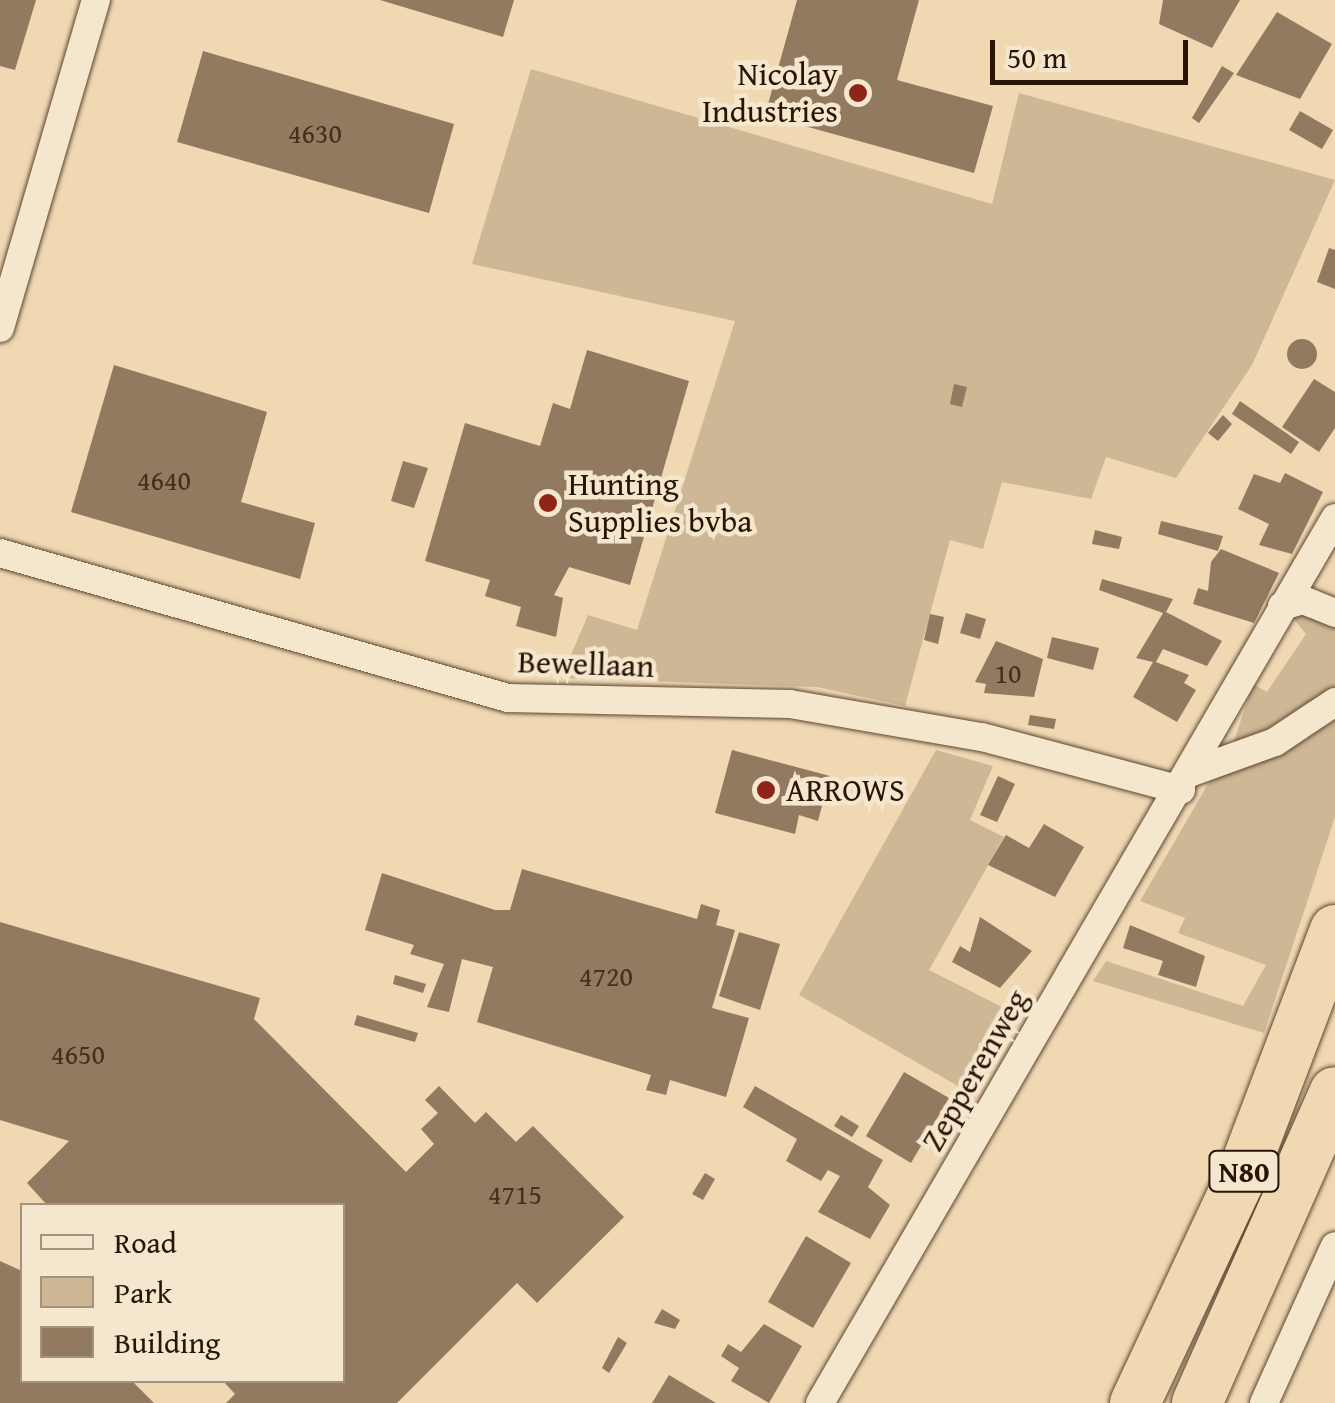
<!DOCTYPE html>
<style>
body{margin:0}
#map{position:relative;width:1335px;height:1403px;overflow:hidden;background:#f0d8b3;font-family:"Gentium Book Plus",serif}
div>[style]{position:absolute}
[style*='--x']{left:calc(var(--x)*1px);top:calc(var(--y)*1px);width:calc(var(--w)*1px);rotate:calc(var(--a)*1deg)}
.green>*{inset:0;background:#ceb795}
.building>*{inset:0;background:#917a5f}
.round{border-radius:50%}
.roads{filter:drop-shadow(0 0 2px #5c4630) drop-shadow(0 0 2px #5c4630)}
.street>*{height:28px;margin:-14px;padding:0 14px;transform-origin:14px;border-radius:14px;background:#f5e6ce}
.highway>*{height:50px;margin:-25px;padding:0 25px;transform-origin:25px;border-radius:25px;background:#f0d8b3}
.dots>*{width:28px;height:28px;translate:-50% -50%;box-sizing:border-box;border:5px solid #f5e6ce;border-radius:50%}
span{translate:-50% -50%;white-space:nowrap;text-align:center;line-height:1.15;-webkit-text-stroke:9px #f5e6ce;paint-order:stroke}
.number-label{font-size:28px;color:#442e1c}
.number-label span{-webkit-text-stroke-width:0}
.shield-label span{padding:2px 8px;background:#f5e6ce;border:2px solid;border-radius:8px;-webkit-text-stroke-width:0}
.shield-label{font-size:30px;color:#2a1505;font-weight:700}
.poi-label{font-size:32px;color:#2a1505}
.right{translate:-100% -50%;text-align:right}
.left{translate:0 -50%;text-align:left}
.street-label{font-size:32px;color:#2a1505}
.legend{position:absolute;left:20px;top:1203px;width:325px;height:180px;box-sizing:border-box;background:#f5e6ce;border:2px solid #a4927e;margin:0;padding:12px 18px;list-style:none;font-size:30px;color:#2a1505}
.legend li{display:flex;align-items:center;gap:20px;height:50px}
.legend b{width:50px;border:2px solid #a4927e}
.scale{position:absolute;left:990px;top:40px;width:198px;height:45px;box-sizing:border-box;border:5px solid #2a1505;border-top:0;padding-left:12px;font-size:30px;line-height:35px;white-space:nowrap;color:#2a1505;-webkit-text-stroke:8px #f5e6ce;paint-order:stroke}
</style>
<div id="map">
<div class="green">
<i style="clip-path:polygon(531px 69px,992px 204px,1019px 93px,1335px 180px,1252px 365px,1176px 478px,1106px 457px,1091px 499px,1002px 482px,983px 549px,950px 540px,905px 706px,817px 687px,561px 678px,588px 615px,637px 630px,735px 321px,472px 264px)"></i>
<i style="clip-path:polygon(1308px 611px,1335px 622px,1335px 686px,1323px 702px,1231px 750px,1253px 684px,1267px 692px,1306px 634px,1293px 618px)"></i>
<i style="clip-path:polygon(1335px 716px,1335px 817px,1264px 1033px,1093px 981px,1106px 961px,1243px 1006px,1266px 965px,1178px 933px,1185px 918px,1140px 901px,1212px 777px)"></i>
<i style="clip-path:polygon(936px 750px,993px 766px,970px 820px,1004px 837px,929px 970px,1018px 1015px,972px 1094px,799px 995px)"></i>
</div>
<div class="building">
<i style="clip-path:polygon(0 0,36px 0,15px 70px,0 66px)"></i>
<i style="clip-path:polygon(380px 0,514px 0,503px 37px)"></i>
<i style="clip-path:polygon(797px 0,919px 0,897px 80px,993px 106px,974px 173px,765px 115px)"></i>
<i style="clip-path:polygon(1163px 0,1240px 0,1212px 48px,1159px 24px)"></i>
<i style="clip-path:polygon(1277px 12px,1332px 44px,1300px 99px,1236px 75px)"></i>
<i style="clip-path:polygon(203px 51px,454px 124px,429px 213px,177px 142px)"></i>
<i style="clip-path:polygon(1222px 66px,1234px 73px,1199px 123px,1192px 118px)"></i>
<i style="clip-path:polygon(1300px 111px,1333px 130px,1322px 149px,1289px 130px)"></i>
<i style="clip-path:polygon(1329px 248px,1335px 250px,1335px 289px,1317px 282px)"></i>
<i class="round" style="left:1287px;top:339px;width:30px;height:30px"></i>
<i style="clip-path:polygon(587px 350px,689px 381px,630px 585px,569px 567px,554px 595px,563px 598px,556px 637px,516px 626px,521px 607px,485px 596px,490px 580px,425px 561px,465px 423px,540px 446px,553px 403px,570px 409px)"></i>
<i style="clip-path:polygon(114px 365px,267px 412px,241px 502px,315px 523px,300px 579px,71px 512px)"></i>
<i style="clip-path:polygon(1314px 379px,1335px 392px,1335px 428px,1319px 452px,1282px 427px)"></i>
<i style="clip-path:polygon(954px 384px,967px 387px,962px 407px,950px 404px)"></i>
<i style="clip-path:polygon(1240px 401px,1299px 442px,1291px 454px,1232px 414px)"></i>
<i style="clip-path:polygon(1223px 415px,1232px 424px,1218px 441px,1208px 433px)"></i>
<i style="clip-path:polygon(403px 461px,428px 468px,414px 508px,391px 501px)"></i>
<i style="clip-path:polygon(1285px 473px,1323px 492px,1292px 554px,1259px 545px,1269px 524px,1238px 509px,1254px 474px,1280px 483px)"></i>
<i style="clip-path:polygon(1161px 521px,1223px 536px,1218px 551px,1158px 534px)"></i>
<i style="clip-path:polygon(1095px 530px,1122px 537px,1119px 549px,1092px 544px)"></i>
<i style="clip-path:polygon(1221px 549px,1279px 573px,1254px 623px,1193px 604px,1198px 588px,1208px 591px,1211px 562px)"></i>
<i style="clip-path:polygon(1102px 579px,1173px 599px,1166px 612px,1222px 641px,1207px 666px,1163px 649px,1156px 662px,1189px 675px,1184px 683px,1196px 690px,1177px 722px,1133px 697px,1153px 662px,1136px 658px,1163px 613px,1099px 590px)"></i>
<i style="clip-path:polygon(966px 613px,986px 619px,980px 639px,960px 633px)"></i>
<i style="clip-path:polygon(930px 614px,944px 617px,938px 644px,924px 640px)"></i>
<i style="clip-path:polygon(1052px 637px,1099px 648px,1093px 670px,1047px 658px)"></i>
<i style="clip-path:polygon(996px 641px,1043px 659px,1034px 697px,984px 693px,986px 684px,975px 682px)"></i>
<i style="clip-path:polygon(1030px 715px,1056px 719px,1054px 729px,1028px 725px)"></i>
<i style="clip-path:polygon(732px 750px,830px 776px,818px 821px,799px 815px,795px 834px,715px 813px)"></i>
<i style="clip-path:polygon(998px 776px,1015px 784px,997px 822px,980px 815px)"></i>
<i style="clip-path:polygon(1044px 824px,1084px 847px,1055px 897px,988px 865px,1006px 835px,1029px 848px)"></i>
<i style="clip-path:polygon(522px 869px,697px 919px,701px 904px,720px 910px,716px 925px,735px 930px,712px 1008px,749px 1018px,726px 1097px,670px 1080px,666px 1095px,646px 1090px,651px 1075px,477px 1022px,493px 967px,462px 959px,449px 1012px,427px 1007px,444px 964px,410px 954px,414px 945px,365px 930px,382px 873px,495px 910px,510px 910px)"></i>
<i style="clip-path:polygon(980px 917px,1032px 951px,1000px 988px,952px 962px,960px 946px,970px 952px)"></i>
<i style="clip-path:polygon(0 922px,260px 998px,254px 1019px,406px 1172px,434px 1144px,421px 1129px,438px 1113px,425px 1100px,439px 1086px,475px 1123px,486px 1112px,516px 1142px,533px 1126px,624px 1217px,537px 1303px,517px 1283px,397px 1403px,226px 1403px,235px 1394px,222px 1380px,342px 1380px,342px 1206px,48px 1206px,27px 1183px,69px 1141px,0 1120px)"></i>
<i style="clip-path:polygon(1130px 925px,1205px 956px,1196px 987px,1158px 975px,1163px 961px,1123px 948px)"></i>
<i style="clip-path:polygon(739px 932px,780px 944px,760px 1010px,719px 996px)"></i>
<i style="clip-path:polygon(395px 975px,426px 984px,423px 993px,393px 984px)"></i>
<i style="clip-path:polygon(357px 1015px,418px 1033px,415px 1042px,354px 1025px)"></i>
<i style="clip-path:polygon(904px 1072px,949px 1098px,911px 1163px,866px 1136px)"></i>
<i style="clip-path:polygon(755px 1086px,883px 1160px,868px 1187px,890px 1205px,870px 1239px,818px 1212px,840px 1176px,828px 1170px,821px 1181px,786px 1161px,797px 1139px,743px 1107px)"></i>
<i style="clip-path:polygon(841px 1115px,859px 1126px,852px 1137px,834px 1126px)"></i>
<i style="clip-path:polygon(705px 1173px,715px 1179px,703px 1200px,692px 1194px)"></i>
<i style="clip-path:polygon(806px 1236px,851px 1263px,813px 1328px,768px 1302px)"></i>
<i style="clip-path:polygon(0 1261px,22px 1271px,22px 1380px,131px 1380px,154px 1403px,0 1403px)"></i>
<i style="clip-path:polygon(662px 1309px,680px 1320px,675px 1329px,654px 1323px)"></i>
<i style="clip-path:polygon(764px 1324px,802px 1346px,769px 1403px,731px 1381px,739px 1368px,721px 1356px,728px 1344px,741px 1352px)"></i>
<i style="clip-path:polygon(618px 1337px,627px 1343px,609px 1373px,602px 1368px)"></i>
<i style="clip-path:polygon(669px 1375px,716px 1403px,652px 1403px)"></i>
</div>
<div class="roads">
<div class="street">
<i style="--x:0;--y:328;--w:342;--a:-73.7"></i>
<i style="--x:0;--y:553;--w:528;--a:15.93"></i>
<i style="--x:508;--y:698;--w:282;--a:1.2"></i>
<i style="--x:790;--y:704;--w:195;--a:9.8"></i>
<i style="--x:982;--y:737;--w:206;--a:14.9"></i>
<i style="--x:1282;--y:606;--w:22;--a:-16"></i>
<i style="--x:1303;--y:600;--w:35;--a:22"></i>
<i style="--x:1189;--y:773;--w:91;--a:-19.8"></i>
<i style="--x:1275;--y:742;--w:72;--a:-33.7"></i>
<i style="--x:820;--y:1403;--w:1024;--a:-59.8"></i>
<i style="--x:1264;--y:1403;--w:172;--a:-65.7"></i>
</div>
<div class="highway">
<i style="--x:1135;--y:1403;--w:252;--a:-64.9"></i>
<i style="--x:1242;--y:1175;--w:262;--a:-69.2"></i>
<i style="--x:1197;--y:1403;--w:340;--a:-66.1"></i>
</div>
</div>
<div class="dots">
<i style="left:858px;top:93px;background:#8f2418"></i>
<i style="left:548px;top:503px;background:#8f2418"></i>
<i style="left:766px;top:790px;background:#8f2418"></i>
</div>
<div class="number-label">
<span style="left:315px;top:133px">4630</span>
<span style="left:164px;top:480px">4640</span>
<span style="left:1008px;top:673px">10</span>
<span style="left:606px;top:976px">4720</span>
<span style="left:78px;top:1054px">4650</span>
<span style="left:515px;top:1194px">4715</span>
</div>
<div class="shield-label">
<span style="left:1244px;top:1171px">N80</span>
</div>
<div class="poi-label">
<span class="right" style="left:838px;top:93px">Nicolay<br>Industries</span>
<span class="left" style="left:568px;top:503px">Hunting<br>Supplies bvba</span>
<span class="left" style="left:786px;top:790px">ARROWS</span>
</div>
<div class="street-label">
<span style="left:586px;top:664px;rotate:2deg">Bewellaan</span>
<span style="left:975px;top:1070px;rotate:-60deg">Zepperenweg</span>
</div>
<ul class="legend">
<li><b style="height:12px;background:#f5e6ce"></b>Road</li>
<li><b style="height:28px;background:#ceb795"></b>Park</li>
<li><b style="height:28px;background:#917a5f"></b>Building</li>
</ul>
<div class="scale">50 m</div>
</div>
